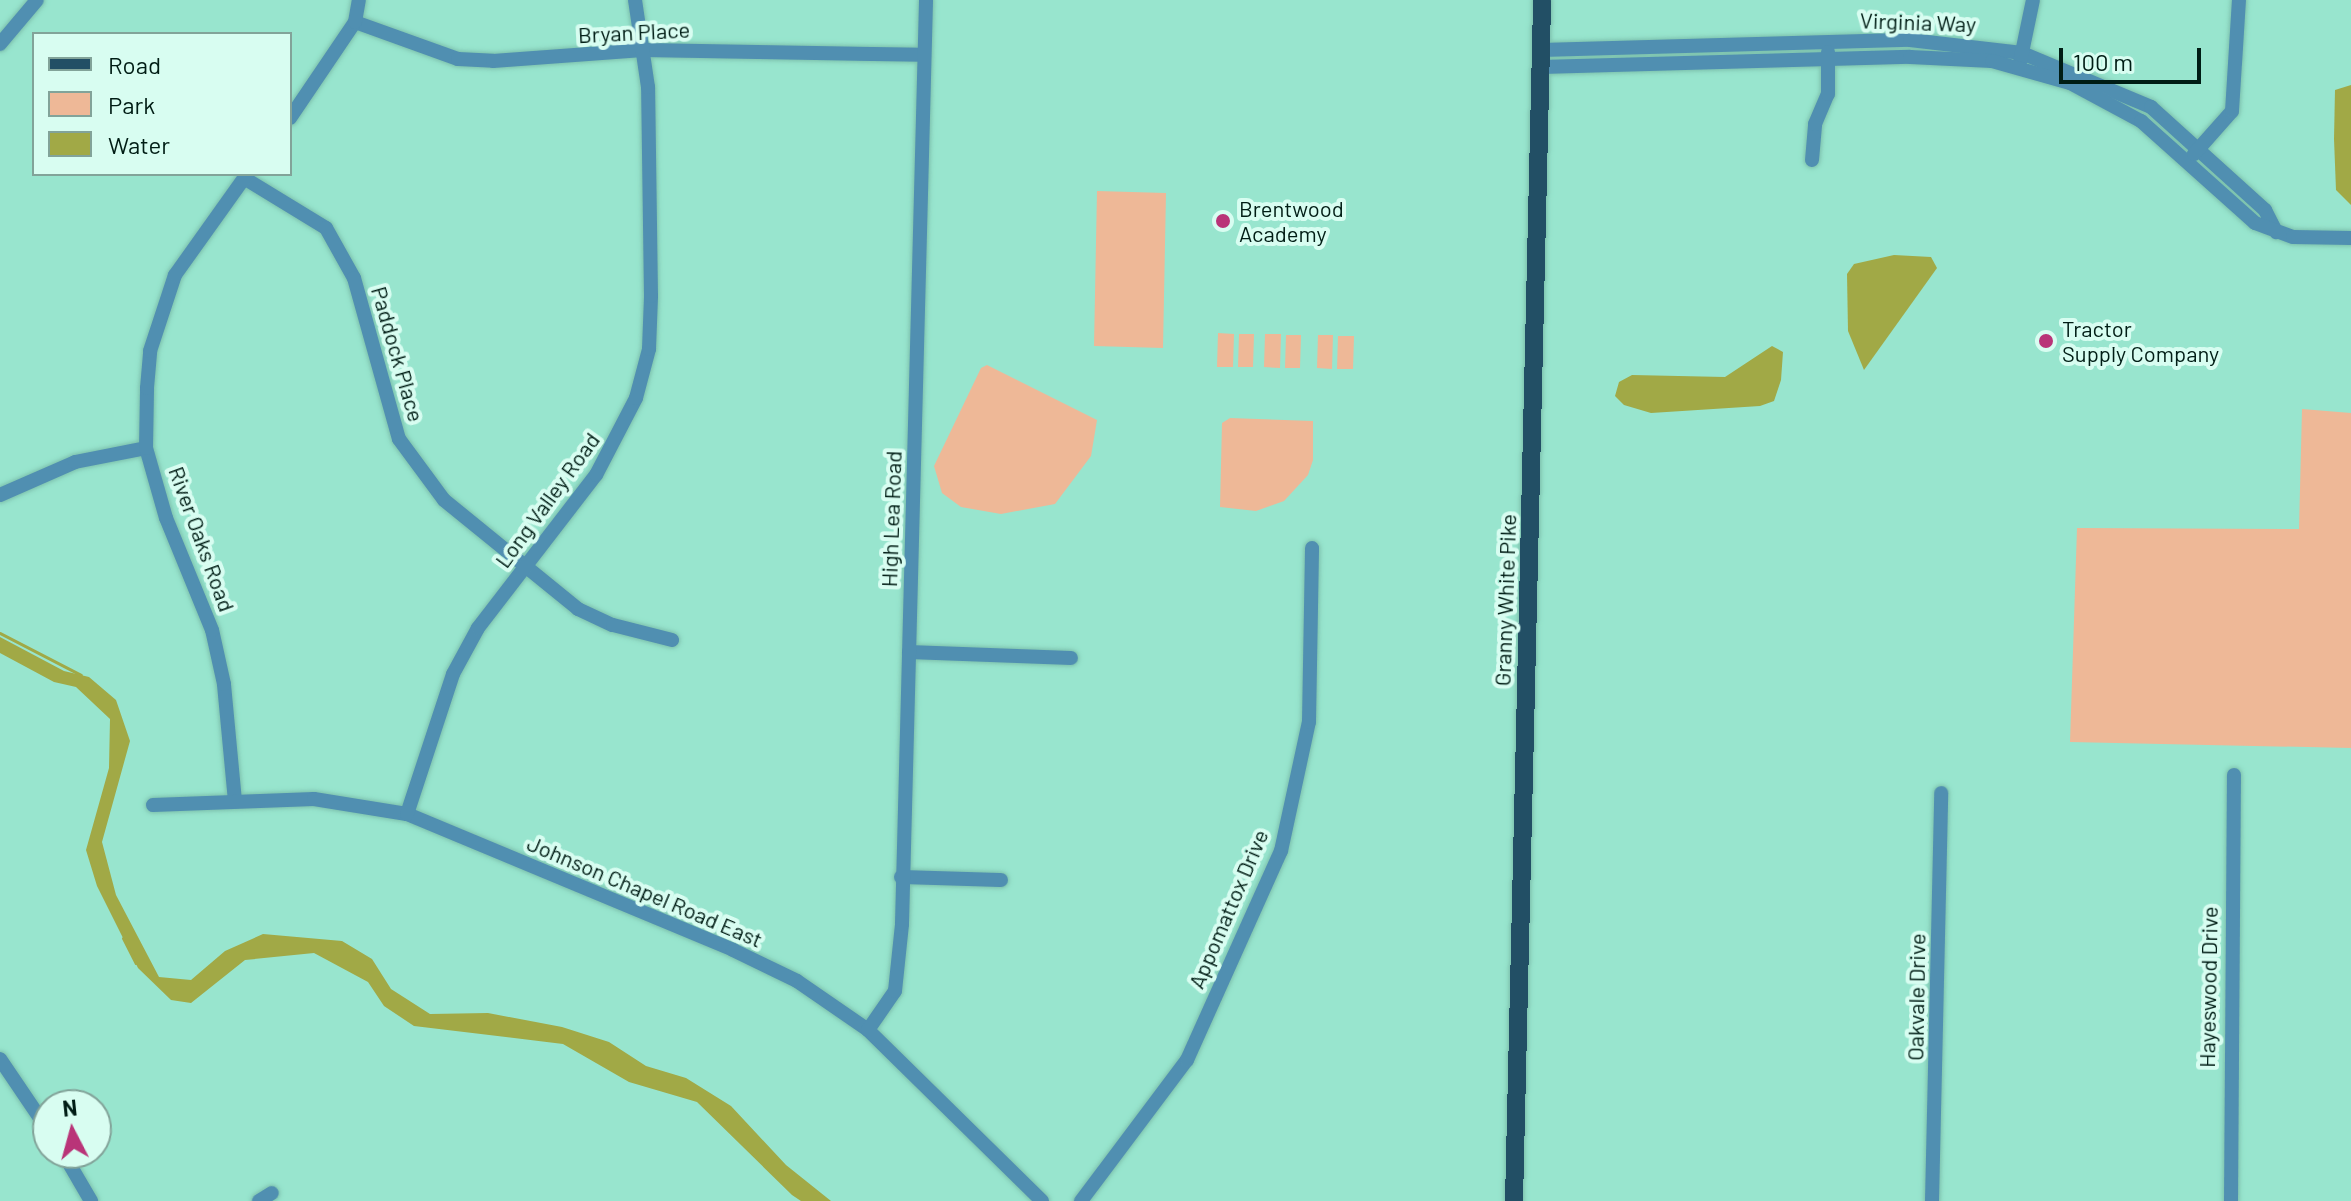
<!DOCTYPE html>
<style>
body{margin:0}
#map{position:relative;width:2351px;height:1201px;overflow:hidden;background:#98e5ce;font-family:Barlow,sans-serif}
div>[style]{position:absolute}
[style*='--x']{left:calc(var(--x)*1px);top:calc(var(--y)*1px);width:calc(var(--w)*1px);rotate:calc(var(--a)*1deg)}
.green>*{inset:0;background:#eeb897}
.water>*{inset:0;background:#a1a946}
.stream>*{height:3px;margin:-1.5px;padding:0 1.5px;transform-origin:1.5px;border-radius:1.5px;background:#a1a946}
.roads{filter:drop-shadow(0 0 2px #7dc1ad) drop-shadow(0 0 2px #7dc1ad)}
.minor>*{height:14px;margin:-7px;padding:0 7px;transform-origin:7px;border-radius:7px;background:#508fb1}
.major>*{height:18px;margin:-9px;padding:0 9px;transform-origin:9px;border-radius:9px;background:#224f65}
.dots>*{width:22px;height:22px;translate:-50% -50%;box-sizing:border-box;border:4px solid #d8fdf1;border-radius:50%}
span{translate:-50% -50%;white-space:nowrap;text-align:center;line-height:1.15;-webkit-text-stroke:8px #d8fdf1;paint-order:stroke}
.street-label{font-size:22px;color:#001d15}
.poi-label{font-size:22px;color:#001d15}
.left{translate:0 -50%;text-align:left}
.legend{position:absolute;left:32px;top:32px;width:260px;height:144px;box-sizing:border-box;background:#d8fdf1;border:2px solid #82a399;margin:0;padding:10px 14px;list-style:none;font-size:24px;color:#001d15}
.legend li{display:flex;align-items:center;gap:16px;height:40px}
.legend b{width:40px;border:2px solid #82a399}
.north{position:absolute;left:32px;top:1089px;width:80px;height:80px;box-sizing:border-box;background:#d8fdf1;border:2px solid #82a399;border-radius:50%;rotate:354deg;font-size:22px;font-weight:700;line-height:32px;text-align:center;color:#001d15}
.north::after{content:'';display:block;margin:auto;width:28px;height:36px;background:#b93478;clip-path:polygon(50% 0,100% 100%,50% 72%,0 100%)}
.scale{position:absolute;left:2059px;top:48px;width:142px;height:36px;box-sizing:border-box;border:4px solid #001d15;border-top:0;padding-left:10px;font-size:24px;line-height:28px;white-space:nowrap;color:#001d15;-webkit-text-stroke:6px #d8fdf1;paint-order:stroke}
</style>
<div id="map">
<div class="green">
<i style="clip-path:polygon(1097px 191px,1166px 193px,1163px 348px,1094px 346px)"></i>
<i style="clip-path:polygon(1218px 333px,1234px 334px,1233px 367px,1217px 367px)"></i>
<i style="clip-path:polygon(1239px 334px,1254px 334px,1253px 367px,1238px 367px)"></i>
<i style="clip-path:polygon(1265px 334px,1281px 334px,1280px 368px,1264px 367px)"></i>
<i style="clip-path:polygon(1286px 335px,1301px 335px,1300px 368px,1285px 368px)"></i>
<i style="clip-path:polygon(1318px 335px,1333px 335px,1332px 369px,1317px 368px)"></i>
<i style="clip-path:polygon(1338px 336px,1354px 336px,1353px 369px,1337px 369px)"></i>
<i style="clip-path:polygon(987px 365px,1097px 420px,1091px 456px,1055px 504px,1001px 514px,961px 507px,942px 493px,934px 466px,981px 368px)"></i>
<i style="clip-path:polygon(2302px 409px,2351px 413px,2351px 748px,2070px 742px,2077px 528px,2299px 529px)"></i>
<i style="clip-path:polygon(1230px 418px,1313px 421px,1313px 460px,1308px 475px,1284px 501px,1256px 511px,1220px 507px,1222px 423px)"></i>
</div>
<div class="water">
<i style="clip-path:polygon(2351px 85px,2351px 205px,2336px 190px,2334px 139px,2335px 90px)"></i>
<i style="clip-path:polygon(1894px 255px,1931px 257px,1937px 268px,1864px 370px,1848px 331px,1847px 274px,1854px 264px)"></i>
<i style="clip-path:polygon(1772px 346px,1783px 352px,1781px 380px,1774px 401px,1760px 406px,1651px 413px,1624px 405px,1615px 396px,1619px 382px,1632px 375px,1725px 377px)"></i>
<i style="clip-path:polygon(0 637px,64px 671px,89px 677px,116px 700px,130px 741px,102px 842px,116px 895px,159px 977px,191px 980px,225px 951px,263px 934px,342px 941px,372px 959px,391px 989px,430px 1014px,488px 1013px,562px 1027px,609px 1042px,646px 1066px,686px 1078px,731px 1106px,786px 1165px,831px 1201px,801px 1201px,792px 1195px,697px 1102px,629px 1082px,563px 1044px,414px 1026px,384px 1006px,368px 982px,314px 953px,245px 960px,191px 1003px,171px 1000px,138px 968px,97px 886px,86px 850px,109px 768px,110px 719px,76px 687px,54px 682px,0 653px)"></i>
</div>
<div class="stream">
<i style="--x:0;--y:633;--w:91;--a:27.4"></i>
<i style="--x:123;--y:938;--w:28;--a:63"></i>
</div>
<div class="roads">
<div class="minor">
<i style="--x:355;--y:22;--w:109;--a:19.8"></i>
<i style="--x:458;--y:59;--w:35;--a:3"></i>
<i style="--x:493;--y:61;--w:150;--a:-4.2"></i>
<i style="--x:643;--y:50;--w:279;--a:1"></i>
<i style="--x:0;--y:44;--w:57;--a:-49.9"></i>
<i style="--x:1541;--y:50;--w:369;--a:-1.6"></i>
<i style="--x:1910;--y:40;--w:113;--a:6.6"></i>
<i style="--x:2022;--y:53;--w:140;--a:22.7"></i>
<i style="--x:2151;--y:107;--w:154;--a:42.1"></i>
<i style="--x:2265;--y:210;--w:25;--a:63"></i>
<i style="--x:2020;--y:62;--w:63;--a:-78.2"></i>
<i style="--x:1541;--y:67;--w:369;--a:-1.6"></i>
<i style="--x:1910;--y:57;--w:82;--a:2.8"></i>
<i style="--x:1992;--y:61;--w:81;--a:15.8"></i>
<i style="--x:2070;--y:83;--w:81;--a:28.2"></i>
<i style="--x:2141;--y:121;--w:153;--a:41.8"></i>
<i style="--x:2255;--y:223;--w:40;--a:20.2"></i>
<i style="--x:2293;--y:237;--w:58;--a:1"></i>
<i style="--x:290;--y:118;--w:116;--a:-55.9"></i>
<i style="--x:355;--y:22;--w:22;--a:-80"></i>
<i style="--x:2194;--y:154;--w:57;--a:-48.5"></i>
<i style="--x:2232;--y:111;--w:111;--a:-86.4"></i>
<i style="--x:1812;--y:160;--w:36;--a:-85"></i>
<i style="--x:1815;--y:124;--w:33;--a:-67"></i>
<i style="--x:1828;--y:94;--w:42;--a:-90"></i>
<i style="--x:244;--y:178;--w:96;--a:31.4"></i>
<i style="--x:326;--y:228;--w:57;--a:60.8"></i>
<i style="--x:354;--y:278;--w:167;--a:74.4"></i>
<i style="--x:399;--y:439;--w:76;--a:53.6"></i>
<i style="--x:444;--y:500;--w:173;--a:39.1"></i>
<i style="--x:578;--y:609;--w:38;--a:25"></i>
<i style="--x:613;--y:625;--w:61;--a:14.3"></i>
<i style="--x:0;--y:495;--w:82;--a:-23.7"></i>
<i style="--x:75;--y:462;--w:72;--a:-11.2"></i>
<i style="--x:909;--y:652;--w:162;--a:2.1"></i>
<i style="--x:235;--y:801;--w:118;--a:-95.4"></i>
<i style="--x:224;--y:684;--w:55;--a:-102.5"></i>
<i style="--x:212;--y:630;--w:121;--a:-112.3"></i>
<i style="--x:166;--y:518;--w:73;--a:-105.9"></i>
<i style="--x:146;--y:448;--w:60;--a:-89"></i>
<i style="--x:147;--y:388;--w:37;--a:-85"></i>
<i style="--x:150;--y:351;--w:80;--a:-71.8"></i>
<i style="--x:175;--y:275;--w:124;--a:-54.5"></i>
<i style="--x:153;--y:805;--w:161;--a:-2.1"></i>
<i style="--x:314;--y:799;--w:94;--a:9.2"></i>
<i style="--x:407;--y:814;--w:353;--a:22.6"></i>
<i style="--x:733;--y:950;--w:71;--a:25.8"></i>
<i style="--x:797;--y:981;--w:86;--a:34.6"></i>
<i style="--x:868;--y:1030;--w:244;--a:44.5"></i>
<i style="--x:407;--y:814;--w:147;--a:-71.8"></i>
<i style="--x:453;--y:674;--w:52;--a:-61.5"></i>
<i style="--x:478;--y:628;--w:193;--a:-52.4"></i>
<i style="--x:596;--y:475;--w:87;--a:-62.5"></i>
<i style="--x:636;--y:398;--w:51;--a:-75.1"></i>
<i style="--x:649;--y:349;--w:53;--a:-87.8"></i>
<i style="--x:651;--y:296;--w:209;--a:-90.8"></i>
<i style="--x:648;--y:87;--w:88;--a:-98.5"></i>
<i style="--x:901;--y:877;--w:100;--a:1.7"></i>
<i style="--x:868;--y:1030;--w:47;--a:-55.3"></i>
<i style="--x:895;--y:991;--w:67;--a:-84"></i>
<i style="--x:902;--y:924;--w:924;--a:-88.51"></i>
<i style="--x:0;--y:1059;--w:86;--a:55.9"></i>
<i style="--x:63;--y:1153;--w:56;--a:59.7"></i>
<i style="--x:259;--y:1201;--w:15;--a:-32"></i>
<i style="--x:1081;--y:1201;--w:176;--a:-53.1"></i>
<i style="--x:1187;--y:1060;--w:229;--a:-65.8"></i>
<i style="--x:1281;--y:851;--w:132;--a:-77.8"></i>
<i style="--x:1309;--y:722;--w:174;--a:-89"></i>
<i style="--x:1932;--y:1201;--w:408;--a:-88.7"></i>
<i style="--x:2231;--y:1201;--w:426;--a:-89.6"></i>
</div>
<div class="major">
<i style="--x:1514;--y:1201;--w:1201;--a:-88.66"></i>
</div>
</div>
<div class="dots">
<i style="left:1223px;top:221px;background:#b93478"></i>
<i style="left:2046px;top:341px;background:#b93478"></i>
</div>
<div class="street-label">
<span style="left:1918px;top:22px;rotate:2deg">Virginia Way</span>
<span style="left:634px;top:32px;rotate:-3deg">Bryan Place</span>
<span style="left:398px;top:354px;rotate:74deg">Paddock Place</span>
<span style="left:547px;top:500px;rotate:-54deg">Long Valley Road</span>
<span style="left:891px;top:519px;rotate:-88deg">High Lea Road</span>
<span style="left:202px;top:539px;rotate:70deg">River Oaks Road</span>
<span style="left:1505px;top:600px;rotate:-88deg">Granny White Pike</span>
<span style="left:645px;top:891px;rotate:23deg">Johnson Chapel Road East</span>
<span style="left:1228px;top:909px;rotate:-67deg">Appomattox Drive</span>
<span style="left:2208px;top:987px;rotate:-89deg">Hayeswood Drive</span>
<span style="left:1916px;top:997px;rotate:-89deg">Oakvale Drive</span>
</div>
<div class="poi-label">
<span class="left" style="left:1239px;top:221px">Brentwood<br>Academy</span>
<span class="left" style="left:2062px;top:341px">Tractor<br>Supply Company</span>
</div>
<ul class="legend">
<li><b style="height:10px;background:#224f65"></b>Road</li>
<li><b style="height:22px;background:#eeb897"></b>Park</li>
<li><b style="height:22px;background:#a1a946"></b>Water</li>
</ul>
<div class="north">N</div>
<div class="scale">100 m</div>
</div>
